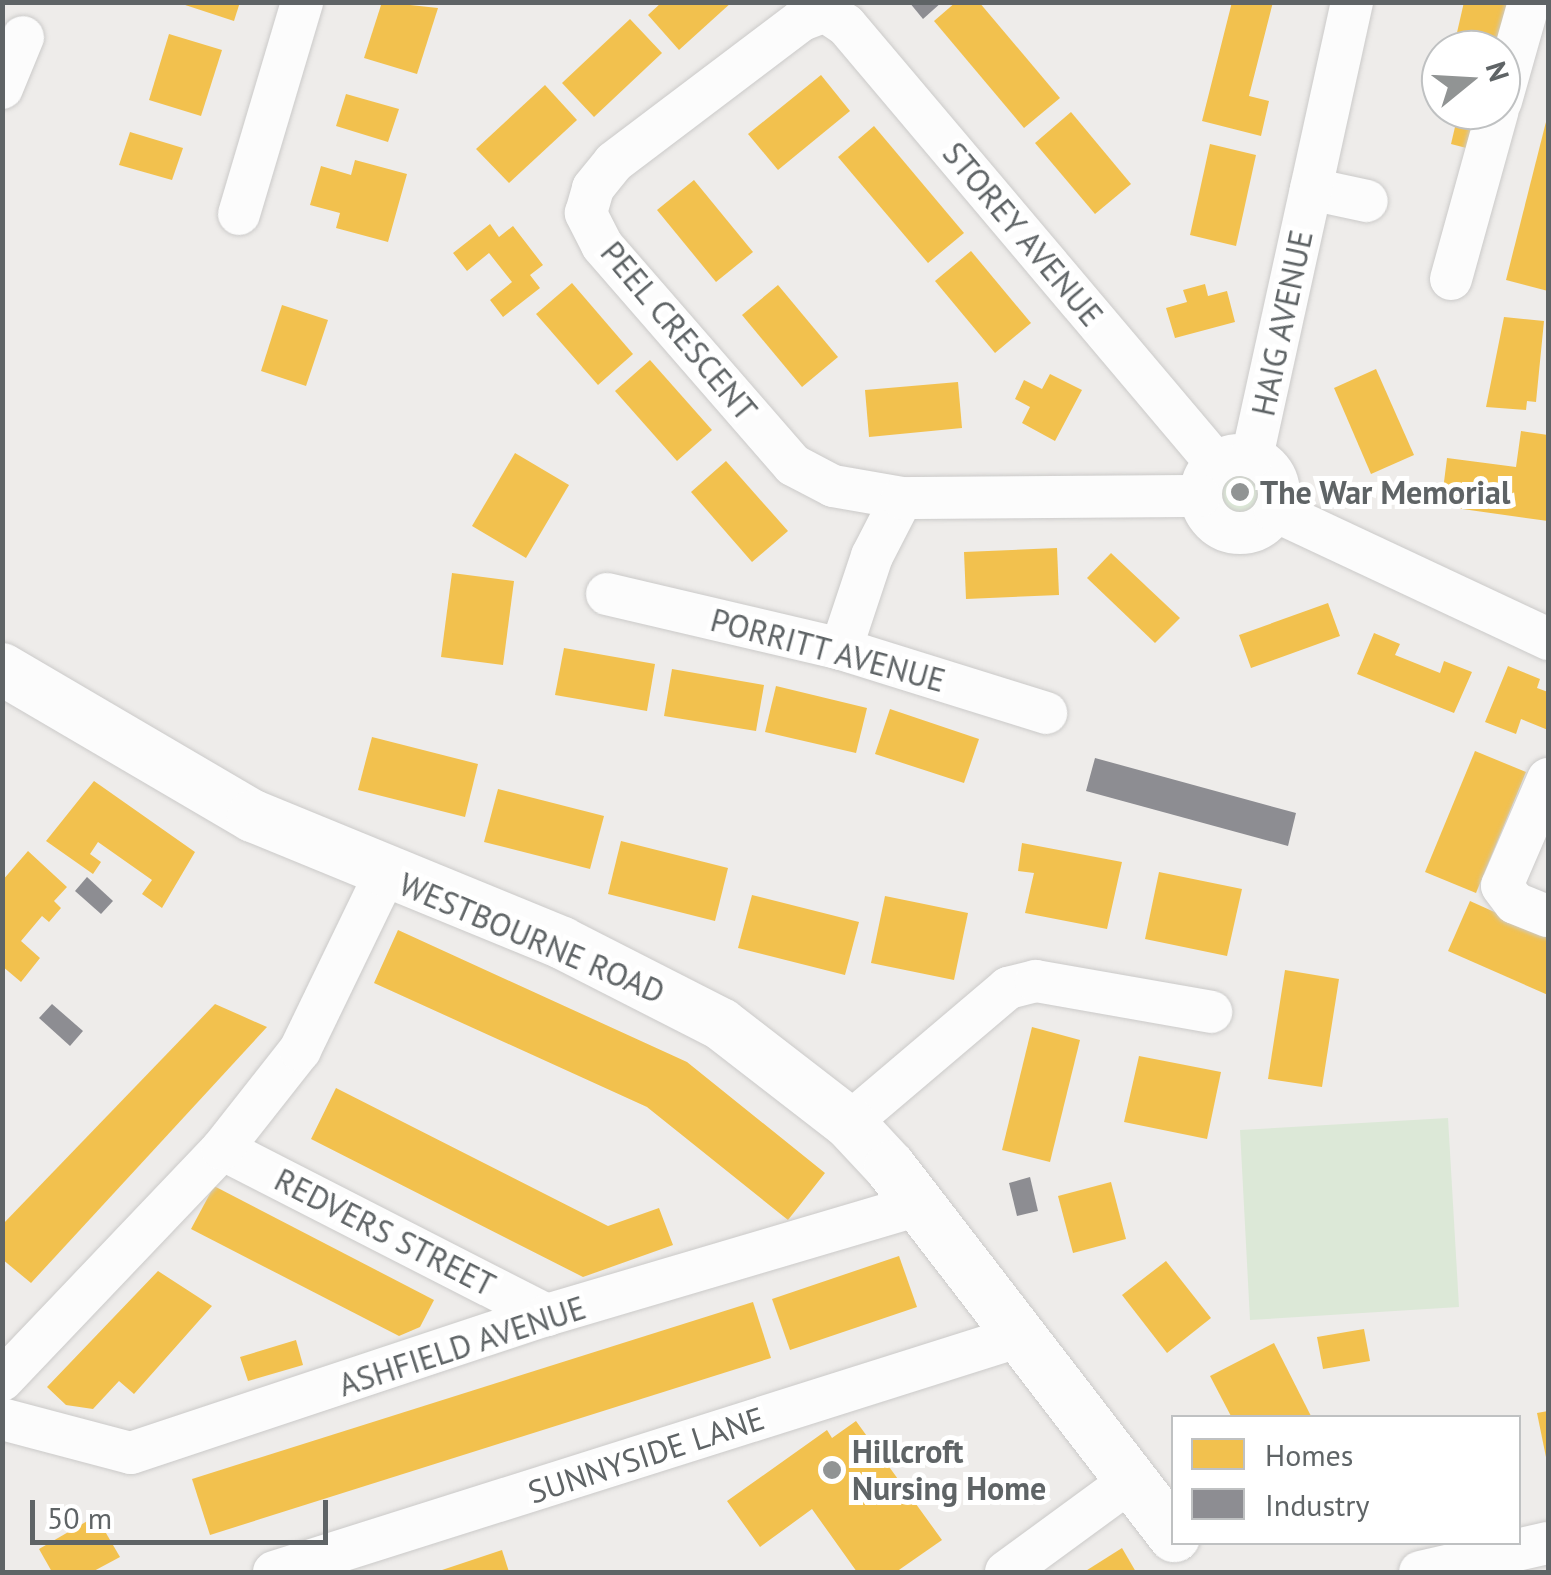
<!DOCTYPE html>
<style>
body{margin:0}
#map{position:relative;width:1551px;height:1575px;overflow:hidden;background:#eeecea;font-family:"PT Sans",sans-serif}
div>[style]{position:absolute}
[style*='--x']{left:calc(var(--x)*1px);top:calc(var(--y)*1px);width:calc(var(--w)*1px);rotate:calc(var(--a)*1deg)}
.green>*{inset:0;background:#dce8d7}
.round{border-radius:50%}
.homes>*{inset:0;background:#f2c14e}
.industry>*{inset:0;background:#8d8d92}
.roads{filter:drop-shadow(0 0 2px #cbcac9) drop-shadow(0 0 2px #cbcac9)}
.minor>*{height:42px;margin:-21px;padding:0 21px;transform-origin:21px;border-radius:21px;background:#fcfcfc}
.minor>.ring{margin:-21px;padding:0;box-sizing:content-box;background:none;border:42px solid #fcfcfc;border-radius:50%}
.tertiary>*{height:52px;margin:-26px;padding:0 26px;transform-origin:26px;border-radius:26px;background:#fcfcfc}
.dots>*{width:28px;height:28px;translate:-50% -50%;box-sizing:border-box;border:5px solid #fff;border-radius:50%}
span{translate:-50% -50%;white-space:nowrap;text-align:center;line-height:1.15;-webkit-text-stroke:10px #fff;paint-order:stroke}
.street-label{font-size:32px;color:#5f6466}
.poi-label{font-size:32px;color:#5f6466;font-weight:700}
.left{translate:0 -50%;text-align:left}
.frame{position:absolute;inset:0;border:5px solid #5f6466;pointer-events:none}
.legend{position:absolute;left:1171px;top:1415px;width:350px;height:130px;box-sizing:border-box;background:#fff;border:2px solid #bfc1c2;margin:0;padding:12px 18px;list-style:none;font-size:30px;color:#5f6466}
.legend li{display:flex;align-items:center;gap:20px;height:50px}
.legend b{width:50px;border:2px solid #bfc1c2}
.north{position:absolute;left:1421px;top:30px;width:100px;height:100px;box-sizing:border-box;background:#fff;border:2px solid #bfc1c2;border-radius:50%;rotate:72deg;font-size:28px;font-weight:700;line-height:40px;text-align:center;color:#5f6466}
.north::after{content:'';display:block;margin:auto;width:35px;height:45px;background:#919494;clip-path:polygon(50% 0,100% 100%,50% 72%,0 100%)}
.scale{position:absolute;left:30px;top:1500px;width:298px;height:45px;box-sizing:border-box;border:5px solid #5f6466;border-top:0;padding-left:12px;font-size:30px;line-height:35px;white-space:nowrap;color:#5f6466;-webkit-text-stroke:8px #fff;paint-order:stroke}
</style>
<div id="map">
<div class="green">
<i class="round" style="left:1218px;top:472px;width:44px;height:44px"></i>
<i style="clip-path:polygon(1448px 1118px,1459px 1307px,1250px 1320px,1240px 1130px)"></i>
</div>
<div class="homes">
<i style="clip-path:polygon(176px 2px,240px 2px,234px 21px)"></i>
<i style="clip-path:polygon(382px 2px,438px 8px,417px 74px,364px 58px)"></i>
<i style="clip-path:polygon(662px 2px,732px 2px,679px 50px,648px 15px)"></i>
<i style="clip-path:polygon(956px 2px,979px 2px,1060px 98px,1024px 128px,934px 21px)"></i>
<i style="clip-path:polygon(1232px 2px,1273px 2px,1249px 96px,1269px 101px,1261px 136px,1202px 121px)"></i>
<i style="clip-path:polygon(1464px 2px,1509px 2px,1498px 50px,1453px 50px)"></i>
<i style="clip-path:polygon(630px 19px,662px 53px,594px 117px,562px 83px)"></i>
<i style="clip-path:polygon(169px 34px,222px 50px,201px 116px,149px 100px)"></i>
<i style="clip-path:polygon(821px 75px,850px 111px,778px 170px,748px 134px)"></i>
<i style="clip-path:polygon(545px 85px,577px 120px,509px 183px,476px 149px)"></i>
<i style="clip-path:polygon(346px 94px,399px 109px,388px 142px,336px 126px)"></i>
<i style="clip-path:polygon(1459px 110px,1484px 110px,1474px 150px,1451px 144px)"></i>
<i style="clip-path:polygon(1071px 112px,1131px 184px,1095px 214px,1035px 143px)"></i>
<i style="clip-path:polygon(1548px 114px,1548px 291px,1506px 280px)"></i>
<i style="clip-path:polygon(874px 126px,964px 233px,928px 263px,838px 157px)"></i>
<i style="clip-path:polygon(130px 132px,183px 148px,172px 180px,119px 165px)"></i>
<i style="clip-path:polygon(1210px 144px,1256px 155px,1236px 246px,1190px 235px)"></i>
<i style="clip-path:polygon(355px 160px,407px 174px,388px 242px,336px 228px,340px 213px,310px 205px,321px 166px,351px 175px)"></i>
<i style="clip-path:polygon(694px 180px,753px 252px,716px 282px,657px 210px)"></i>
<i style="clip-path:polygon(490px 224px,499px 237px,513px 226px,543px 265px,530px 275px,540px 288px,503px 317px,490px 300px,512px 282px,489px 253px,467px 271px,453px 253px)"></i>
<i style="clip-path:polygon(971px 251px,1031px 323px,995px 353px,935px 281px)"></i>
<i style="clip-path:polygon(572px 283px,633px 354px,598px 385px,536px 314px)"></i>
<i style="clip-path:polygon(1205px 284px,1208px 296px,1227px 291px,1235px 322px,1175px 338px,1166px 308px,1187px 302px,1183px 290px)"></i>
<i style="clip-path:polygon(778px 285px,838px 357px,802px 387px,742px 315px)"></i>
<i style="clip-path:polygon(282px 305px,328px 320px,306px 386px,261px 371px)"></i>
<i style="clip-path:polygon(1504px 317px,1544px 321px,1536px 402px,1527px 401px,1526px 410px,1486px 407px)"></i>
<i style="clip-path:polygon(650px 360px,712px 430px,677px 461px,615px 391px)"></i>
<i style="clip-path:polygon(1376px 369px,1414px 455px,1371px 474px,1334px 388px)"></i>
<i style="clip-path:polygon(1050px 374px,1082px 390px,1055px 441px,1022px 423px,1030px 407px,1015px 399px,1024px 380px,1042px 389px)"></i>
<i style="clip-path:polygon(958px 382px,962px 428px,869px 437px,865px 390px)"></i>
<i style="clip-path:polygon(1521px 431px,1548px 435px,1548px 521px,1441px 506px,1447px 458px,1516px 467px)"></i>
<i style="clip-path:polygon(515px 453px,569px 485px,526px 558px,472px 526px)"></i>
<i style="clip-path:polygon(726px 461px,788px 531px,752px 562px,691px 492px)"></i>
<i style="clip-path:polygon(1057px 548px,1059px 595px,966px 599px,964px 552px)"></i>
<i style="clip-path:polygon(1111px 553px,1180px 618px,1155px 643px,1087px 578px)"></i>
<i style="clip-path:polygon(452px 573px,514px 581px,503px 665px,441px 657px)"></i>
<i style="clip-path:polygon(1328px 603px,1340px 636px,1251px 668px,1239px 635px)"></i>
<i style="clip-path:polygon(1374px 633px,1400px 644px,1395px 655px,1440px 673px,1444px 661px,1472px 672px,1454px 713px,1357px 674px)"></i>
<i style="clip-path:polygon(564px 648px,655px 664px,647px 711px,555px 695px)"></i>
<i style="clip-path:polygon(1508px 666px,1540px 679px,1537px 688px,1548px 692px,1548px 730px,1521px 719px,1516px 734px,1485px 722px)"></i>
<i style="clip-path:polygon(672px 669px,764px 685px,756px 731px,664px 716px)"></i>
<i style="clip-path:polygon(776px 686px,867px 708px,856px 753px,765px 732px)"></i>
<i style="clip-path:polygon(890px 709px,979px 739px,964px 783px,875px 754px)"></i>
<i style="clip-path:polygon(372px 737px,478px 764px,465px 817px,358px 790px)"></i>
<i style="clip-path:polygon(1475px 751px,1526px 772px,1476px 893px,1425px 872px)"></i>
<i style="clip-path:polygon(94px 781px,195px 852px,162px 908px,142px 894px,152px 880px,98px 842px,90px 854px,101px 862px,93px 874px,46px 841px)"></i>
<i style="clip-path:polygon(498px 789px,604px 816px,590px 869px,484px 842px)"></i>
<i style="clip-path:polygon(621px 841px,728px 868px,715px 921px,608px 894px)"></i>
<i style="clip-path:polygon(1022px 843px,1122px 862px,1107px 929px,1025px 913px,1034px 873px,1018px 871px)"></i>
<i style="clip-path:polygon(28px 851px,67px 887px,54px 901px,61px 908px,49px 922px,42px 916px,21px 941px,40px 958px,21px 982px,2px 966px,2px 881px)"></i>
<i style="clip-path:polygon(1159px 872px,1242px 889px,1227px 956px,1145px 939px)"></i>
<i style="clip-path:polygon(752px 895px,859px 922px,845px 975px,738px 948px)"></i>
<i style="clip-path:polygon(885px 896px,968px 913px,954px 980px,871px 963px)"></i>
<i style="clip-path:polygon(1470px 901px,1548px 936px,1548px 995px,1448px 951px)"></i>
<i style="clip-path:polygon(398px 930px,687px 1062px,825px 1173px,788px 1220px,647px 1107px,374px 983px)"></i>
<i style="clip-path:polygon(1285px 970px,1339px 979px,1322px 1087px,1268px 1079px)"></i>
<i style="clip-path:polygon(215px 1004px,267px 1027px,31px 1283px,2px 1259px,2px 1225px)"></i>
<i style="clip-path:polygon(1032px 1027px,1080px 1040px,1050px 1162px,1002px 1150px)"></i>
<i style="clip-path:polygon(1139px 1056px,1221px 1072px,1207px 1139px,1124px 1122px)"></i>
<i style="clip-path:polygon(336px 1088px,608px 1226px,659px 1208px,673px 1245px,583px 1277px,311px 1139px)"></i>
<i style="clip-path:polygon(1111px 1182px,1126px 1239px,1073px 1253px,1058px 1196px)"></i>
<i style="clip-path:polygon(214px 1186px,434px 1300px,420px 1327px,399px 1336px,191px 1229px)"></i>
<i style="clip-path:polygon(899px 1256px,917px 1307px,790px 1350px,772px 1299px)"></i>
<i style="clip-path:polygon(1166px 1261px,1211px 1318px,1167px 1353px,1122px 1295px)"></i>
<i style="clip-path:polygon(158px 1271px,212px 1306px,134px 1394px,119px 1381px,93px 1409px,66px 1405px,47px 1387px)"></i>
<i style="clip-path:polygon(753px 1302px,771px 1358px,210px 1535px,192px 1479px)"></i>
<i style="clip-path:polygon(1364px 1329px,1370px 1361px,1323px 1369px,1317px 1337px)"></i>
<i style="clip-path:polygon(296px 1340px,303px 1365px,248px 1381px,240px 1357px)"></i>
<i style="clip-path:polygon(1274px 1343px,1312px 1418px,1232px 1418px,1210px 1376px)"></i>
<i style="clip-path:polygon(1548px 1411px,1548px 1461px,1547px 1462px,1537px 1413px)"></i>
<i style="clip-path:polygon(856px 1421px,942px 1540px,896px 1572px,857px 1572px,812px 1509px,760px 1547px,727px 1501px,827px 1430px,832px 1438px)"></i>
<i style="clip-path:polygon(96px 1516px,120px 1557px,92px 1572px,52px 1572px,39px 1549px)"></i>
<i style="clip-path:polygon(1122px 1548px,1136px 1572px,1084px 1572px)"></i>
<i style="clip-path:polygon(502px 1550px,509px 1572px,436px 1572px)"></i>
</div>
<div class="industry">
<i style="clip-path:polygon(909px 2px,942px 2px,923px 19px)"></i>
<i style="clip-path:polygon(1095px 758px,1296px 813px,1288px 846px,1086px 791px)"></i>
<i style="clip-path:polygon(87px 877px,113px 901px,101px 914px,75px 891px)"></i>
<i style="clip-path:polygon(52px 1004px,83px 1031px,70px 1046px,39px 1018px)"></i>
<i style="clip-path:polygon(1030px 1177px,1038px 1211px,1017px 1216px,1009px 1183px)"></i>
</div>
<div class="roads">
<div class="minor">
<i style="--x:2;--y:88;--w:55;--a:-67.6"></i>
<i style="--x:1501;--y:101;--w:103;--a:-74.2"></i>
<i style="--x:1311;--y:189;--w:57;--a:12.1"></i>
<i style="--x:239;--y:214;--w:221;--a:-73.4"></i>
<i style="--x:1451;--y:279;--w:175;--a:-74.5"></i>
<i class="ring" style="left:1201px;top:455px;width:36px;height:36px"></i>
<i style="--x:1252;--y:457;--w:466;--a:-77.6"></i>
<i style="--x:902;--y:498;--w:70;--a:-170.1"></i>
<i style="--x:833;--y:486;--w:45;--a:-152.3"></i>
<i style="--x:793;--y:465;--w:291;--a:-131"></i>
<i style="--x:602;--y:245;--w:36;--a:-117"></i>
<i style="--x:586;--y:213;--w:26;--a:-74"></i>
<i style="--x:593;--y:188;--w:33;--a:-51"></i>
<i style="--x:614;--y:162;--w:236;--a:-37.1"></i>
<i style="--x:802;--y:20;--w:25;--a:-21"></i>
<i style="--x:825;--y:11;--w:25;--a:34"></i>
<i style="--x:846;--y:25;--w:573;--a:49.81"></i>
<i style="--x:1275;--y:511;--w:302;--a:25.1"></i>
<i style="--x:607;--y:594;--w:240;--a:13.2"></i>
<i style="--x:841;--y:649;--w:215;--a:17.3"></i>
<i style="--x:841;--y:649;--w:98;--a:-71.6"></i>
<i style="--x:872;--y:556;--w:65;--a:-62.7"></i>
<i style="--x:902;--y:498;--w:298;--a:-0.4"></i>
<i style="--x:1548;--y:779;--w:116;--a:113.3"></i>
<i style="--x:1502;--y:886;--w:21;--a:53"></i>
<i style="--x:1515;--y:903;--w:35;--a:22"></i>
<i style="--x:849;--y:1123;--w:209;--a:-40.3"></i>
<i style="--x:1008;--y:988;--w:29;--a:-14"></i>
<i style="--x:1036;--y:981;--w:178;--a:10"></i>
<i style="--x:222;--y:1149;--w:365;--a:27.1"></i>
<i style="--x:2;--y:1380;--w:319;--a:-46.4"></i>
<i style="--x:222;--y:1149;--w:126;--a:-51.8"></i>
<i style="--x:300;--y:1050;--w:195;--a:-64.2"></i>
<i style="--x:2;--y:1419;--w:133;--a:14.8"></i>
<i style="--x:131;--y:1453;--w:438;--a:-18.4"></i>
<i style="--x:547;--y:1315;--w:390;--a:-16.5"></i>
<i style="--x:274;--y:1572;--w:779;--a:-17.55"></i>
<i style="--x:1006;--y:1572;--w:157;--a:-36.2"></i>
<i style="--x:1420;--y:1572;--w:131;--a:-12.8"></i>
</div>
<div class="tertiary">
<i style="--x:2;--y:669;--w:291;--a:30.4"></i>
<i style="--x:253;--y:816;--w:334;--a:22.3"></i>
<i style="--x:562;--y:943;--w:178;--a:27"></i>
<i style="--x:721;--y:1024;--w:162;--a:37.7"></i>
<i style="--x:849;--y:1123;--w:60;--a:47"></i>
<i style="--x:890;--y:1167;--w:466;--a:52.4"></i>
</div>
</div>
<div class="dots">
<i style="left:1240px;top:492px;background:#919494"></i>
<i style="left:832px;top:1470px;background:#919494"></i>
</div>
<div class="street-label">
<span style="left:1023px;top:234px;rotate:50deg">STOREY AVENUE</span>
<span style="left:1282px;top:323px;rotate:-78deg">HAIG AVENUE</span>
<span style="left:679px;top:331px;rotate:50deg">PEEL CRESCENT</span>
<span style="left:828px;top:650px;rotate:15deg">PORRITT AVENUE</span>
<span style="left:532px;top:938px;rotate:23deg">WESTBOURNE ROAD</span>
<span style="left:385px;top:1232px;rotate:27deg">REDVERS STREET</span>
<span style="left:462px;top:1346px;rotate:-18deg">ASHFIELD AVENUE</span>
<span style="left:646px;top:1455px;rotate:-18deg">SUNNYSIDE LANE</span>
</div>
<div class="poi-label">
<span class="left" style="left:1260px;top:492px">The War Memorial</span>
<span class="left" style="left:852px;top:1470px">Hillcroft<br>Nursing Home</span>
</div>
<div class="frame"></div>
<ul class="legend">
<li><b style="height:28px;background:#f2c14e"></b>Homes</li>
<li><b style="height:28px;background:#8d8d92"></b>Industry</li>
</ul>
<div class="north">N</div>
<div class="scale">50 m</div>
</div>
